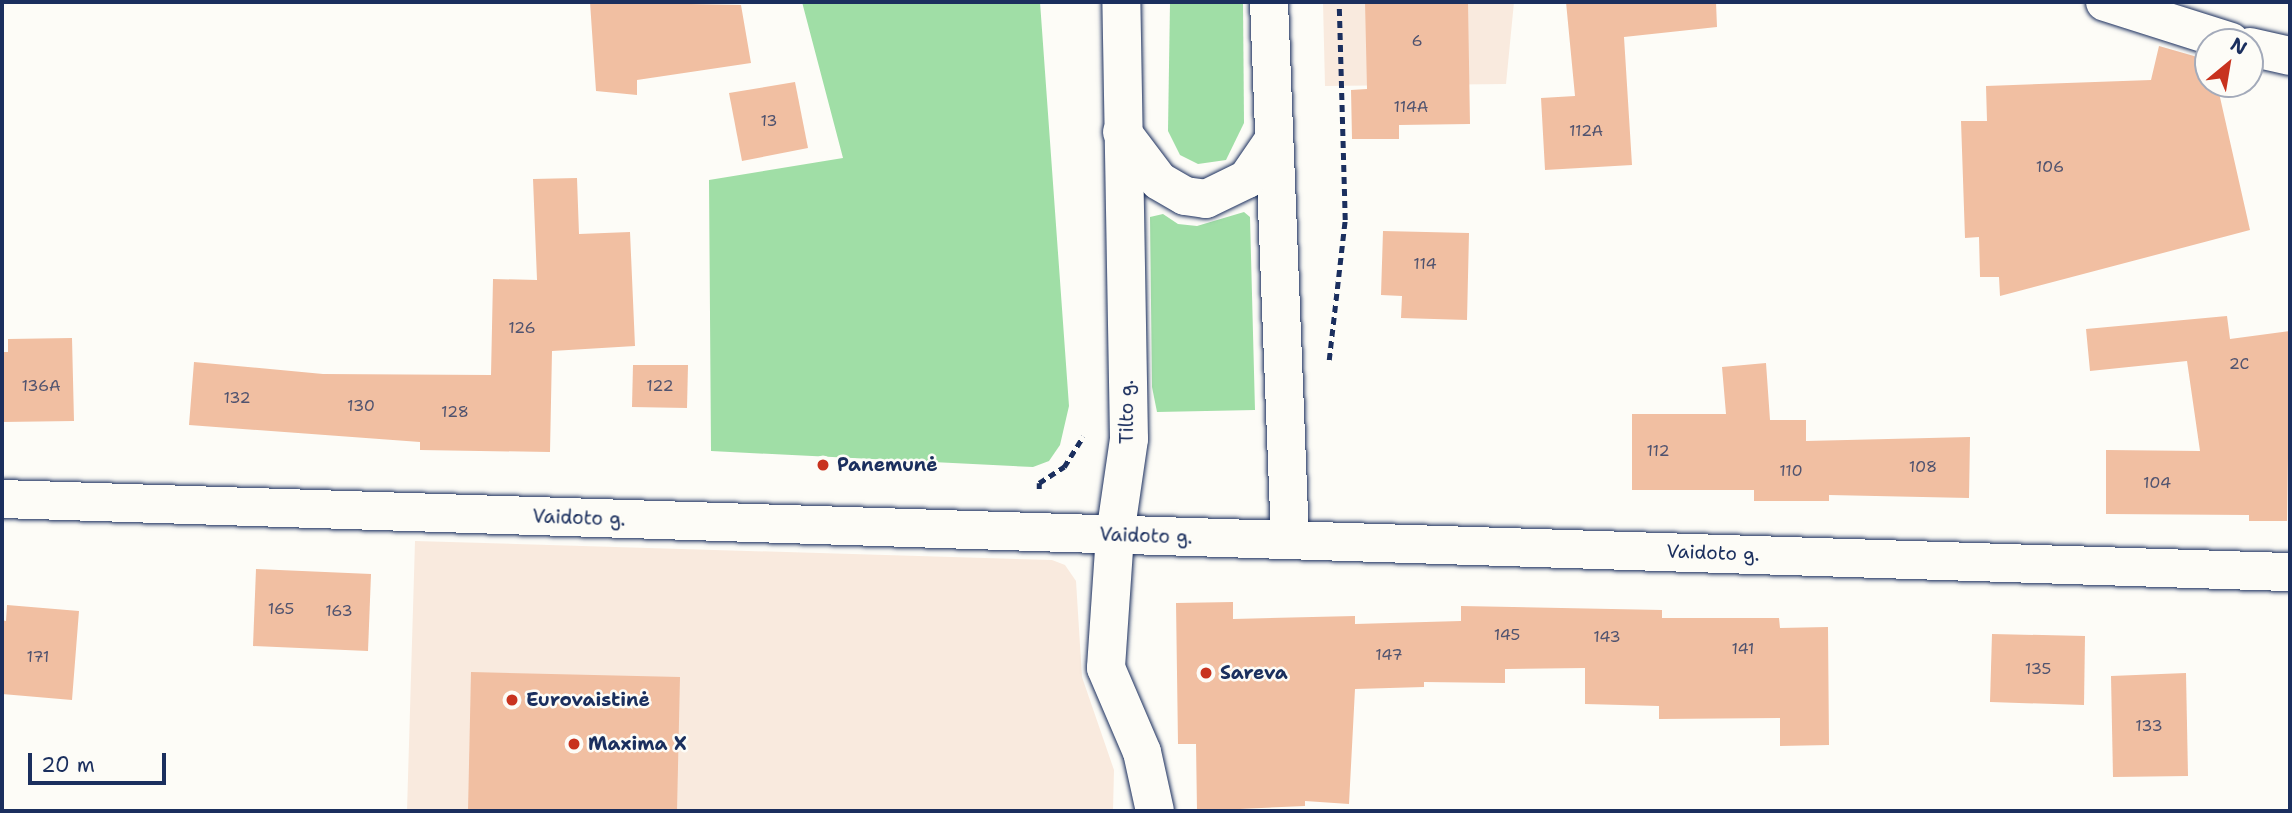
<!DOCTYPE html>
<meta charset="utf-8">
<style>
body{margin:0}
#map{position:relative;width:2292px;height:813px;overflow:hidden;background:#fdfcf7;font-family:"Shantell Sans",sans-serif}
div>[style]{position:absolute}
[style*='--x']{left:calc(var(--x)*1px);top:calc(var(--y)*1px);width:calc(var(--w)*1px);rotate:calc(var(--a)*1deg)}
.built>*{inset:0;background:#f9eade}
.green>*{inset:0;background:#a0dea6}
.building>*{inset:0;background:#f1bfa2}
.path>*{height:4.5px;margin-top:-2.25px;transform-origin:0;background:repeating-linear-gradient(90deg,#1b2f5e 0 7px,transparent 0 12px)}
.roads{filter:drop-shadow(0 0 2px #1b2f5e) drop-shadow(0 0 2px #1b2f5e)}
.minor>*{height:38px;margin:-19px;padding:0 19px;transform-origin:19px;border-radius:19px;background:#fdfcf7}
.secondary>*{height:38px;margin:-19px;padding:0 19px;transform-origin:19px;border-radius:19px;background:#fdfcf7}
.dots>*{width:19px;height:19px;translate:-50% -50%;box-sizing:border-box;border:4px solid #fdfcf7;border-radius:50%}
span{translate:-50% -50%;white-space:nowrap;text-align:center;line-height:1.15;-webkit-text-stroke:5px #fdfcf7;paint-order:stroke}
.number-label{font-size:16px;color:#50536f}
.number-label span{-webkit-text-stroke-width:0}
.street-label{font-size:19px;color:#1b2f5e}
.poi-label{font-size:19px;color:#1b2f5e;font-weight:700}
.left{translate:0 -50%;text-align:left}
.frame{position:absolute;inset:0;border:4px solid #1b2f5e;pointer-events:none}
.north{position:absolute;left:2194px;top:28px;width:70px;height:70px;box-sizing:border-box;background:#fdfcf7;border:2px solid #a3aaba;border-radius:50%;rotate:30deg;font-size:19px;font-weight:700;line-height:28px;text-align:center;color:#1b2f5e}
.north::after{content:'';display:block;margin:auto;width:24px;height:32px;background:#c8321e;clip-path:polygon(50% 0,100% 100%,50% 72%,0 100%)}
.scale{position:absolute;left:28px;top:753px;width:138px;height:32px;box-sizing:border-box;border:4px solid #1b2f5e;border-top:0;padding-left:9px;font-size:21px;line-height:24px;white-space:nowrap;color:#1b2f5e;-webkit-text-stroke:5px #fdfcf7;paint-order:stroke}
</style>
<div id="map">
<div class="built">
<i style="clip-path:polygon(1323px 2px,1514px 2px,1506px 84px,1325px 86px)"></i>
<i style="clip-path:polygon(415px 541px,1052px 560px,1065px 565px,1076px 581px,1082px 677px,1114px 770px,1113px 811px,407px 811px)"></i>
</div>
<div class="green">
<i style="clip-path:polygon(802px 2px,1040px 2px,1069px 406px,1060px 445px,1049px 461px,1033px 467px,711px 451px,709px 180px,843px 158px)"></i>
<i style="clip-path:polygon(1170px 2px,1243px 2px,1244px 123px,1226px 160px,1198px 164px,1180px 155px,1168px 131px)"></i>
<i style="clip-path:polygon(1244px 212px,1250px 217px,1255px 410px,1157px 412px,1152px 387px,1150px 217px,1163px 214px,1178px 224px,1197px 226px)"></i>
</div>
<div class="building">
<i style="clip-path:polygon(590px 2px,741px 5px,751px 63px,637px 80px,637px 95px,596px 91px)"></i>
<i style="clip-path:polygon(1365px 2px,1468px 2px,1470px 124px,1399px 125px,1399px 139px,1352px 139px,1351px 90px,1367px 89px)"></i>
<i style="clip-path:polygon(1566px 2px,1716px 2px,1717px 27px,1624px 37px,1632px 165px,1545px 170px,1541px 98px,1575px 96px)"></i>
<i style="clip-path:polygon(2159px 46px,2208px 60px,2208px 84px,2217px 84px,2250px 230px,2000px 296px,1999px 277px,1980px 277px,1979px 237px,1965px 238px,1961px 121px,1987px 121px,1986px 86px,2151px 80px)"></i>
<i style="clip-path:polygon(795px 82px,808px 148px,742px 161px,729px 93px)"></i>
<i style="clip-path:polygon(577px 178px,579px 234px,630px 232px,635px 346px,552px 351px,550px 452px,420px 450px,420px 442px,189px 425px,194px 362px,323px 374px,491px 375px,493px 279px,537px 280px,533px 179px)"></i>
<i style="clip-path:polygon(1383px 231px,1469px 233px,1467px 320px,1401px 318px,1402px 296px,1381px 295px)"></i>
<i style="clip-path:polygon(2227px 316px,2230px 339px,2290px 331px,2287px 521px,2249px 521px,2249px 515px,2106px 514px,2106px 450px,2200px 451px,2187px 361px,2090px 371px,2086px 329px)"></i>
<i style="clip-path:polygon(72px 338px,74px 421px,2px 422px,2px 352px,8px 352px,8px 339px)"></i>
<i style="clip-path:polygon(1766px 363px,1770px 420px,1806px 420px,1806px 441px,1970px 437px,1969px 498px,1829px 495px,1829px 501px,1754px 501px,1754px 490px,1632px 490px,1632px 414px,1726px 414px,1722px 367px)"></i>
<i style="clip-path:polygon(633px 365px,688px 365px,687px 408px,632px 407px)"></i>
<i style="clip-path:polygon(256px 569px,371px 574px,368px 651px,253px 646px)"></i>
<i style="clip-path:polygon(1233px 602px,1233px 619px,1355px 616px,1355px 624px,1461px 621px,1461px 606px,1662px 610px,1662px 618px,1779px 618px,1780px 628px,1828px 627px,1829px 745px,1780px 746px,1780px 718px,1659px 719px,1659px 706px,1585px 704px,1585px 668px,1505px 669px,1505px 683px,1424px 682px,1424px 687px,1355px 689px,1349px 804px,1305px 801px,1305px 806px,1197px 811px,1196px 744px,1178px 744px,1176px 603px)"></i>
<i style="clip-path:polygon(7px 605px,79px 611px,72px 700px,2px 694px,2px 620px,6px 621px)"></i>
<i style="clip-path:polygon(1992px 634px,2085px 636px,2084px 705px,1990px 702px)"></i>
<i style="clip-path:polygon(471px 672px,680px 677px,677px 811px,468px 811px)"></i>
<i style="clip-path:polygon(2186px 673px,2188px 776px,2113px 777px,2111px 676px)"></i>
</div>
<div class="path">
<i style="--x:1329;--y:360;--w:141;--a:-83.5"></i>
<i style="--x:1345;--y:220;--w:218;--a:-91.6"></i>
<i style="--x:1039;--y:489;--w:6;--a:-90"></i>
<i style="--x:1039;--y:483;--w:30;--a:-33"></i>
<i style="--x:1064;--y:467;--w:36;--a:-58"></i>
</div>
<div class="roads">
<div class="minor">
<i style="--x:2105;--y:2;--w:132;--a:17.6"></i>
<i style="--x:2250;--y:47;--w:41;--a:12.7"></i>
<i style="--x:1115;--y:535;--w:133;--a:93.9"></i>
<i style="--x:1106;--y:668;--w:91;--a:66.8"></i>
<i style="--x:1142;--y:752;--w:60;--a:77.6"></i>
</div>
<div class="secondary">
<i style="--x:1269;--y:2;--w:538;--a:87.76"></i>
<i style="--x:1122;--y:132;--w:61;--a:52.9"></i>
<i style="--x:1159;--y:181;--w:30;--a:30"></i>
<i style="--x:1185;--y:196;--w:21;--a:8"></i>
<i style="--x:1206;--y:199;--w:46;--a:-26"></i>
<i style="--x:1247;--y:179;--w:46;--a:-55.6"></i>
<i style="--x:2;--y:499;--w:2289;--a:1.83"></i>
<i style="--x:1115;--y:535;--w:97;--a:-81.7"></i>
<i style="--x:1129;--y:439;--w:437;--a:-91"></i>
</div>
</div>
<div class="dots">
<i style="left:823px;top:465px;background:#c8321e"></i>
<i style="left:1206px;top:673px;background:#c8321e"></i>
<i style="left:512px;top:700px;background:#c8321e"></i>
<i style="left:574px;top:744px;background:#c8321e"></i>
</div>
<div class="number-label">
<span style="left:1417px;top:41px">6</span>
<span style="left:1411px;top:107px">114A</span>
<span style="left:769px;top:121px">13</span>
<span style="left:1586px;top:131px">112A</span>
<span style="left:2050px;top:167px">106</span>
<span style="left:1425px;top:264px">114</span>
<span style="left:522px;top:328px">126</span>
<span style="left:2239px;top:364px">2C</span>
<span style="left:41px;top:386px">136A</span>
<span style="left:660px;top:386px">122</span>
<span style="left:237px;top:398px">132</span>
<span style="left:361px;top:406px">130</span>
<span style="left:455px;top:412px">128</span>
<span style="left:1658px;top:451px">112</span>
<span style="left:1923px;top:467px">108</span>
<span style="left:1791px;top:471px">110</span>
<span style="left:2157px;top:483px">104</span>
<span style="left:281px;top:609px">165</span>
<span style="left:339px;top:611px">163</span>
<span style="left:1507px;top:635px">145</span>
<span style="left:1607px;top:637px">143</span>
<span style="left:1743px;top:649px">141</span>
<span style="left:1389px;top:655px">147</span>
<span style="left:38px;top:657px">171</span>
<span style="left:2038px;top:669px">135</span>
<span style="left:2149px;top:726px">133</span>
</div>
<div class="street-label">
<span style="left:1127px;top:412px;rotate:-90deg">Tilto g.</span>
<span style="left:579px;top:518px;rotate:2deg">Vaidoto g.</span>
<span style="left:1146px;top:536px;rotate:2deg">Vaidoto g.</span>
<span style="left:1713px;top:553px;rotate:2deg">Vaidoto g.</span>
</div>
<div class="poi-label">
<span class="left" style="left:837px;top:465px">Panemunė</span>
<span class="left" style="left:1220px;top:673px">Sareva</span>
<span class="left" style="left:526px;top:700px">Eurovaistinė</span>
<span class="left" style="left:588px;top:744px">Maxima X</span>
</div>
<div class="frame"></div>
<div class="north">N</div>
<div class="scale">20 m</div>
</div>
